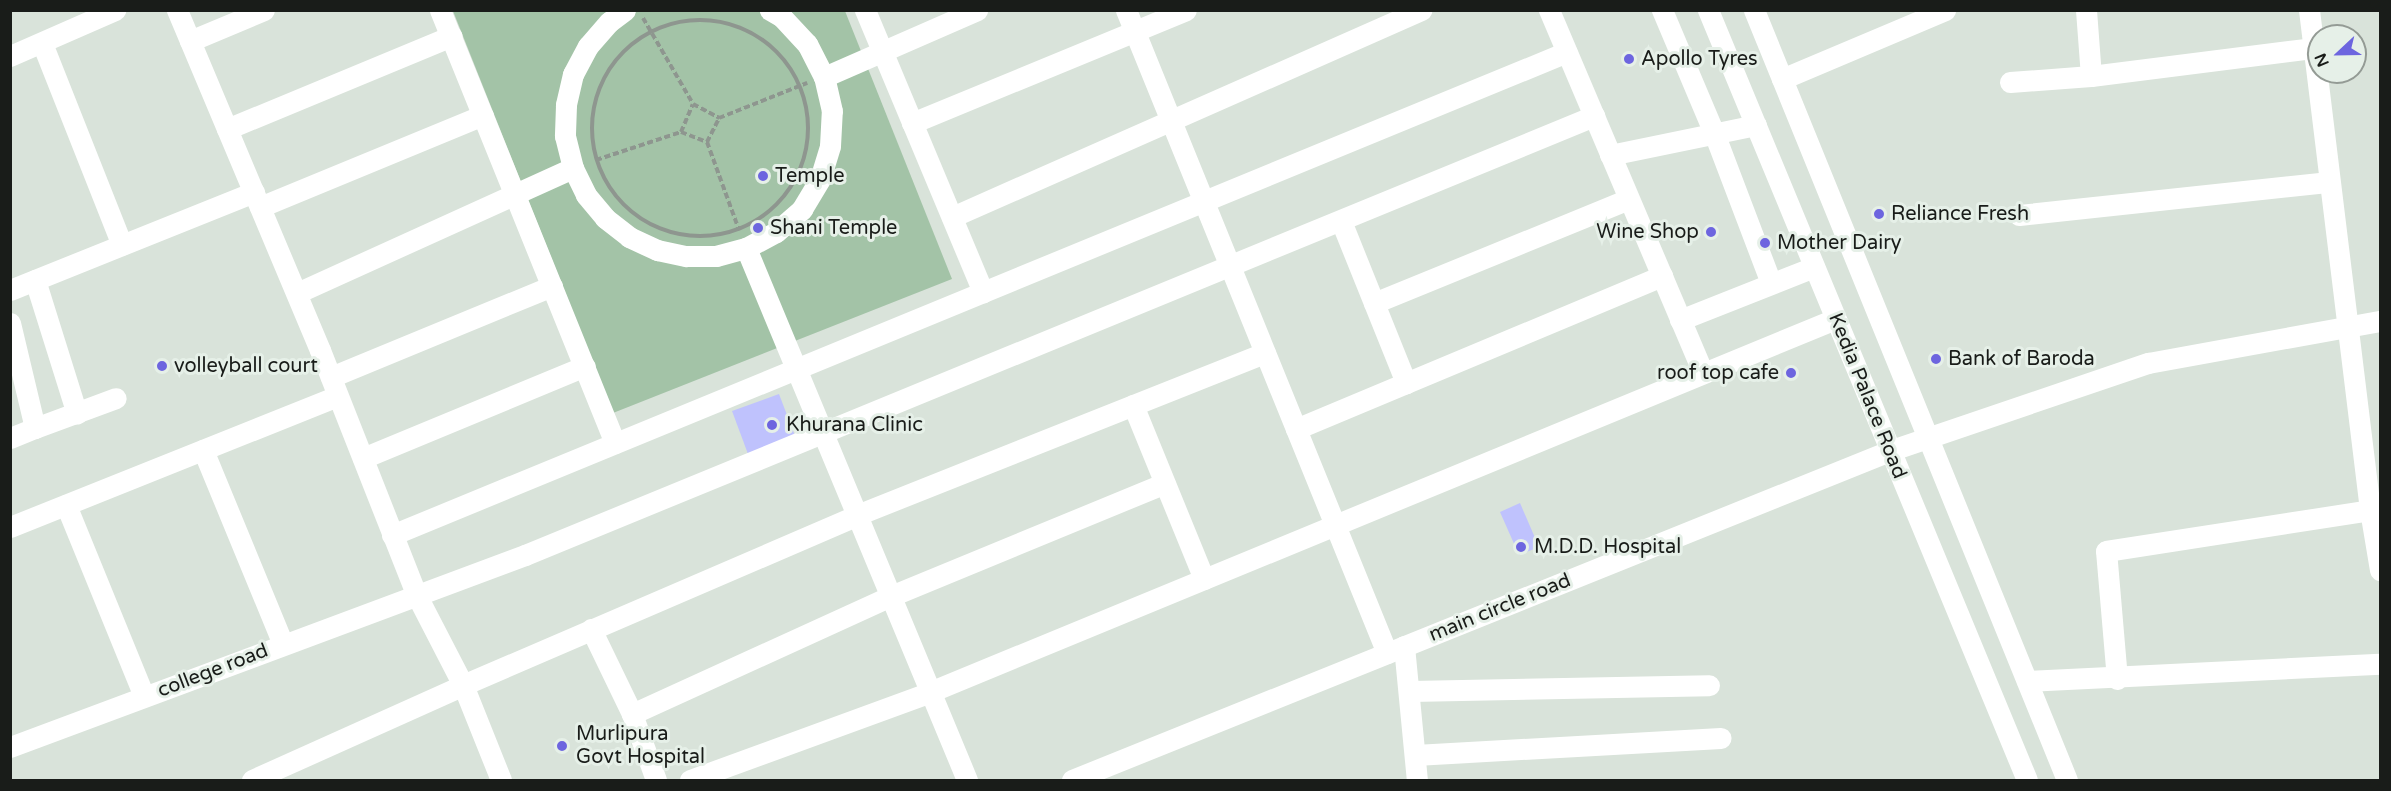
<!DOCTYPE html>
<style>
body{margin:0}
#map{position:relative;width:2391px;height:791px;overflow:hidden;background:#d9e3da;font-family:"Varela Round",sans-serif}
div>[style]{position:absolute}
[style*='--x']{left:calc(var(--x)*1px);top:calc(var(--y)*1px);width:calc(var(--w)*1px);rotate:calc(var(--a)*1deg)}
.green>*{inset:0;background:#a3c3a7}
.building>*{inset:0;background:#bfc2fd}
.path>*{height:4px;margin-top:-2px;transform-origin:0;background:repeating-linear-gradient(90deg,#8e968f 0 6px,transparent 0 9px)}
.path>.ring{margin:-2px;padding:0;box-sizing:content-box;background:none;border:4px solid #8e968f;border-radius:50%}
.minor>*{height:21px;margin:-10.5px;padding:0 10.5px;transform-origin:10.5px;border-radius:10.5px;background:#fff}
.dots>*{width:16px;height:16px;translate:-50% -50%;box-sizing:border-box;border:3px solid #e6f0e8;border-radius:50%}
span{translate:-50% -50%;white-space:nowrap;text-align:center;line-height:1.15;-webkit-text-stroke:6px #e6f0e8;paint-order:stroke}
.poi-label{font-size:20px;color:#191c19}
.left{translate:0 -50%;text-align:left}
.right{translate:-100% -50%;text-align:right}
.street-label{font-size:20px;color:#191c19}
.frame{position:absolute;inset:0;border:12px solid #191c19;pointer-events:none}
.north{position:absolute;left:2307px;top:24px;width:60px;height:60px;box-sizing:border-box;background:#e6f0e8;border:2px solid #949b95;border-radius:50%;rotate:248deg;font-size:16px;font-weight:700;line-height:24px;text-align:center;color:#191c19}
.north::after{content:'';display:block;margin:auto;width:21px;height:27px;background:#6d65df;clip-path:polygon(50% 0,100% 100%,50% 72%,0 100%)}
</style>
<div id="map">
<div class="green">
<i style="clip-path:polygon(453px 11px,845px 11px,952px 279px,613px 413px)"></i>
</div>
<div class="building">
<i style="clip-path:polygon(779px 394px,795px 436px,748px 454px,732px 411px)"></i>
<i style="clip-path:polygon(1520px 503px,1539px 547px,1519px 555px,1500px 512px)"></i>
</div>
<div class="path">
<i style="--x:643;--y:18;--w:99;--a:59.8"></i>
<i style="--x:693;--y:104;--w:30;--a:28"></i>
<i style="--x:719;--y:118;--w:95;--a:-21.7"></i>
<i class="ring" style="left:592px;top:20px;width:212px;height:212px"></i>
<i style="--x:681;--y:132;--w:28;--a:21"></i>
<i style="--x:707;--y:142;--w:94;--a:70"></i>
<i style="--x:707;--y:142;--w:27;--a:-63"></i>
<i style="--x:596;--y:160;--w:89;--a:-18.2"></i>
<i style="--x:681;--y:132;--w:30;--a:-67"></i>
</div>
<div class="minor">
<i style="--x:177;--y:10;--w:369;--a:67.2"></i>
<i style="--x:320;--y:350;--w:262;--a:68.5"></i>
<i style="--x:416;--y:594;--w:102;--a:62.7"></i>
<i style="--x:463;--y:685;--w:102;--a:68.2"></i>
<i style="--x:440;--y:10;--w:467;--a:68"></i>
<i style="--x:625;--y:10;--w:20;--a:143"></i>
<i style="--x:609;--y:22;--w:32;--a:131"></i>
<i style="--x:588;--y:46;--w:32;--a:118"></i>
<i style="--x:573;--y:74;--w:32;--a:103"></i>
<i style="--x:566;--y:105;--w:31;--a:92"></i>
<i style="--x:565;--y:136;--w:33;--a:76"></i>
<i style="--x:573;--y:168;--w:30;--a:64"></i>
<i style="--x:586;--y:195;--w:30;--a:50"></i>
<i style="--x:605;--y:218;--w:31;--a:38"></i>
<i style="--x:629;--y:237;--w:31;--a:25"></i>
<i style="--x:657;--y:250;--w:30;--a:12"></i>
<i style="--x:686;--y:256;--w:30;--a:0"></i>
<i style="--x:716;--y:256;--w:31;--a:-15"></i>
<i style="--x:746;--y:248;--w:34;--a:-28"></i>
<i style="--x:776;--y:232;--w:35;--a:-41"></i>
<i style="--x:802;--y:209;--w:35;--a:-59"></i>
<i style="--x:820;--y:179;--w:34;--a:-73"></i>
<i style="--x:830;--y:146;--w:35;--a:-87"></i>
<i style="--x:832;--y:111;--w:35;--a:-103"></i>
<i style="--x:824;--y:77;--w:37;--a:-117"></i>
<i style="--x:807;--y:44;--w:37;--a:-133"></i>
<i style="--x:782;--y:17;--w:14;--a:-150"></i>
<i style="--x:865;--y:10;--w:306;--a:67.3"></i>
<i style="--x:1126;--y:10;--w:694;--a:67.91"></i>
<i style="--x:1549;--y:10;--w:394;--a:67"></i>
<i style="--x:1662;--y:10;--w:134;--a:67.1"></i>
<i style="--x:1714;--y:133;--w:160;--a:69.2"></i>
<i style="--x:1708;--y:10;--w:833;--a:67.5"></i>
<i style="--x:1754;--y:10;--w:831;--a:67.88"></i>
<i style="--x:2086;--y:10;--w:66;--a:85.7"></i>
<i style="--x:2091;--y:76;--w:225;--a:-7.2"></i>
<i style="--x:2309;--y:10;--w:504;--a:83.04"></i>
<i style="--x:2370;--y:510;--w:61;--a:80.5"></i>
<i style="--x:190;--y:41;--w:80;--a:-22.7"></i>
<i style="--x:42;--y:43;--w:217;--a:68.4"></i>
<i style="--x:10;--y:56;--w:115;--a:-23.7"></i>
<i style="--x:824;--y:77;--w:167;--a:-23.6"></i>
<i style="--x:1782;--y:79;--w:177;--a:-22.9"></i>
<i style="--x:2010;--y:82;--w:81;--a:-4.2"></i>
<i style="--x:912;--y:123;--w:296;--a:-22.4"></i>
<i style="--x:227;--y:129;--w:243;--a:-22.5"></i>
<i style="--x:1610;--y:155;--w:149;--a:-11.6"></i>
<i style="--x:260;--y:207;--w:241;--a:-22.4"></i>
<i style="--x:2019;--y:215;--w:312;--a:-6.1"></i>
<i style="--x:952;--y:217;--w:513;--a:-23.81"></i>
<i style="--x:1341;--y:221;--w:175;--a:68.1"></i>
<i style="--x:746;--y:248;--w:576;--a:67.44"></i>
<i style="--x:35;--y:280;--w:140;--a:72.6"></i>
<i style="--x:10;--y:290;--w:263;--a:-21.9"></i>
<i style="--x:297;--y:293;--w:303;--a:-24.4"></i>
<i style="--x:1374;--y:303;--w:275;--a:-22.2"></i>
<i style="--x:1680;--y:320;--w:144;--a:-21.6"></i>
<i style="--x:10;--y:323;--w:108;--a:76.6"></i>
<i style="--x:35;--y:428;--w:86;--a:-20.3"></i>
<i style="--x:331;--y:377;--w:239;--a:-22.4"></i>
<i style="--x:1133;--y:405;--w:188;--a:67.8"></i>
<i style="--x:1296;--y:429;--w:397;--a:-22.7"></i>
<i style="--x:10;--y:438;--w:27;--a:-22"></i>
<i style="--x:203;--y:450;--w:210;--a:67.6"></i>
<i style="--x:363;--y:458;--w:240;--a:-22.5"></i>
<i style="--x:66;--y:505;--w:206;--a:67.8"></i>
<i style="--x:10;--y:527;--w:352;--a:-21.8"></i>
<i style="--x:392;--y:535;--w:1270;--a:-22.35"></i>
<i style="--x:591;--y:629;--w:94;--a:64.2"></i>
<i style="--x:632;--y:714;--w:70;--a:70"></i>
<i style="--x:1404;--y:646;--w:135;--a:84.5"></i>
<i style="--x:2117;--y:679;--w:128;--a:-94.9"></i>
<i style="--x:2106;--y:551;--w:267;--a:-8.8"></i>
<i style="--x:2027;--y:681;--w:353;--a:-2.8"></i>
<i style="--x:1410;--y:691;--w:299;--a:-1.1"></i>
<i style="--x:632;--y:714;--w:285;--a:-24.5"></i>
<i style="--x:891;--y:596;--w:296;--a:-22.4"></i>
<i style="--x:10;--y:747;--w:550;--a:-20.45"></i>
<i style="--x:525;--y:555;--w:1156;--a:-22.33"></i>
<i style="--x:1415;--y:755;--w:306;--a:-3.2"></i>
<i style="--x:252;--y:780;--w:231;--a:-24.2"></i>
<i style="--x:463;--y:685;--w:429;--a:-23.3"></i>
<i style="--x:857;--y:515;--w:439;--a:-21.7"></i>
<i style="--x:690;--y:780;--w:256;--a:-20.1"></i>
<i style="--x:930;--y:692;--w:979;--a:-22.4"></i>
<i style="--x:1072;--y:780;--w:881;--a:-21.93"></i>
<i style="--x:1889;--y:451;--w:274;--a:-18.8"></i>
<i style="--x:2148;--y:363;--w:236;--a:-10.3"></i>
</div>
<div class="dots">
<i style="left:1629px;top:59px;background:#6d65df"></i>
<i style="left:763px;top:176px;background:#6d65df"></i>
<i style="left:1879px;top:214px;background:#6d65df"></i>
<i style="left:758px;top:228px;background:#6d65df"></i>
<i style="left:1711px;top:232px;background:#6d65df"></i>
<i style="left:1765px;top:243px;background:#6d65df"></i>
<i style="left:1936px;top:359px;background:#6d65df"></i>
<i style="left:162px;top:366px;background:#6d65df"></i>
<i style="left:1791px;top:373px;background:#6d65df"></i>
<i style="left:772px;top:425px;background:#6d65df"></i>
<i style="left:1521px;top:547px;background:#6d65df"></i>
<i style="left:562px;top:746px;background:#6d65df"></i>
</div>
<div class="poi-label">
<span class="left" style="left:1641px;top:59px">Apollo Tyres</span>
<span class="left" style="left:775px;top:176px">Temple</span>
<span class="left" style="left:1891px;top:214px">Reliance Fresh</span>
<span class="left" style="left:770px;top:228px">Shani Temple</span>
<span class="right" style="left:1699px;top:232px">Wine Shop</span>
<span class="left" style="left:1777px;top:243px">Mother Dairy</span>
<span class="left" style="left:1948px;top:359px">Bank of Baroda</span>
<span class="left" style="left:174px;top:366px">volleyball court</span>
<span class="right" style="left:1779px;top:373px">roof top cafe</span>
<span class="left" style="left:786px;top:425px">Khurana Clinic</span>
<span class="left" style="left:1534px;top:547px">M.D.D. Hospital</span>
<span class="left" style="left:576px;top:746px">Murlipura<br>Govt Hospital</span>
</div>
<div class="street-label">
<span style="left:1867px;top:396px;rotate:68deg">Kedia Palace Road</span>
<span style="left:1500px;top:608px;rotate:-22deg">main circle road</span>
<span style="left:213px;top:671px;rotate:-21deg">college road</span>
</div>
<div class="frame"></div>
<div class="north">N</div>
</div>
